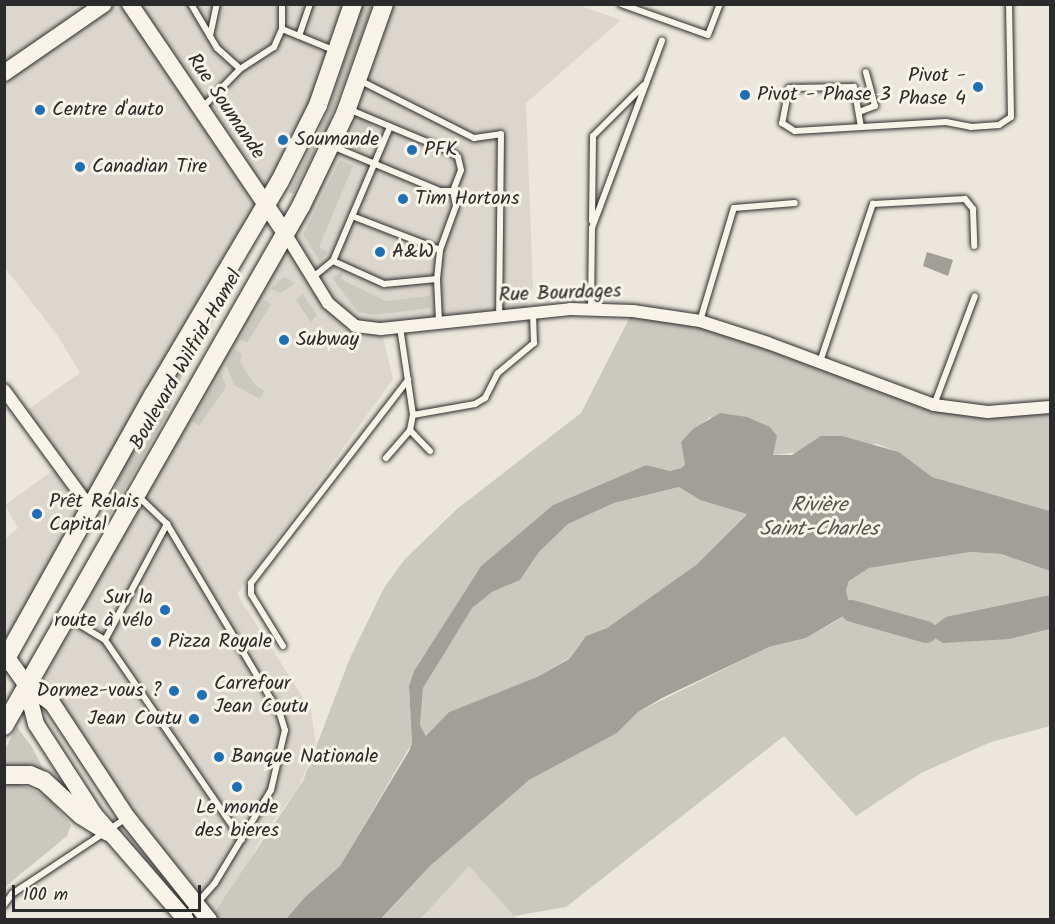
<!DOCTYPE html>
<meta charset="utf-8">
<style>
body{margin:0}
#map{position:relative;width:1055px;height:924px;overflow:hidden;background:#ebe7dd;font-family:Kalam,sans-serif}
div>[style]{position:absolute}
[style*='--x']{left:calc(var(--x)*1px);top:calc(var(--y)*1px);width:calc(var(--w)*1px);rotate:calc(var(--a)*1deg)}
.built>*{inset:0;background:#dbd7ce}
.green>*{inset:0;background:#cbc8bf}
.water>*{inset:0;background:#a29f98}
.river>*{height:22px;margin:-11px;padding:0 11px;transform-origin:11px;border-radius:11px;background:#a29f98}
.roads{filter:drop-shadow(0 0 2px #2b2b2b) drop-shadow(0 0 2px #2b2b2b)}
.lane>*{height:6px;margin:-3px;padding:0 3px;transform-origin:3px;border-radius:3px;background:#f7f3e8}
.street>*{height:12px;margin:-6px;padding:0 6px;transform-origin:6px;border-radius:6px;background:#f7f3e8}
.secondary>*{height:16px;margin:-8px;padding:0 8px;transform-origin:8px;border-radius:8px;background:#f7f3e8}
.primary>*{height:18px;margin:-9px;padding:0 9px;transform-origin:9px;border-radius:9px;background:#f7f3e8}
.dots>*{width:16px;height:16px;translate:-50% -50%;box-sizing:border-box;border:3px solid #f7f3e8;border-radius:50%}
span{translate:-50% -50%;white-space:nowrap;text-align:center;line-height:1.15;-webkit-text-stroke:6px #f7f3e8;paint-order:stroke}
.poi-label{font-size:20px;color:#2b2b2b}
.right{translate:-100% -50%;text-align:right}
.left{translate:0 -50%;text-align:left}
.street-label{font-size:20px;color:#2b2b2b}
.water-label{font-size:21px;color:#555451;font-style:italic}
.frame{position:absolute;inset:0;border:6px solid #2b2b2b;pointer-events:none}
.scale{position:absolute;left:12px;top:885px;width:189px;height:27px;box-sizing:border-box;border:3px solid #2b2b2b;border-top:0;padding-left:8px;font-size:18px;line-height:21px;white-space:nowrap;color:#2b2b2b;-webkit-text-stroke:4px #f7f3e8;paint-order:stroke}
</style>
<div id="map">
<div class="built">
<i style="clip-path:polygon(5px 5px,353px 5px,318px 105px,5px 662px,5px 539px,18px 528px,5px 505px,59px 466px,22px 414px,80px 373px,58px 336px,5px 268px)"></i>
<i style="clip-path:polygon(384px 5px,578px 5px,621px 20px,526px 103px,533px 287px,525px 313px,381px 329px,393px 379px,237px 594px,311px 710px,316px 745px,298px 789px,267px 829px,236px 883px,208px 918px,52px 703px,26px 685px,285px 233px)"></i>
<i style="clip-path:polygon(469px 865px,514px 916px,518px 919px,421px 920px)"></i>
</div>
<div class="green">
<i style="clip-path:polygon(362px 5px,372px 5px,359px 43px,326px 130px,293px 194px,289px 192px,329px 109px)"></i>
<i style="clip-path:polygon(358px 117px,372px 123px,360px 151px,346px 145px)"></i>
<i style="clip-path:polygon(340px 160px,353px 166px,319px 247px,328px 252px,320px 261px,303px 235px)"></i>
<i style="clip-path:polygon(343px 271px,341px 279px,386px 301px,430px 296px,431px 308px,375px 315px,358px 312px,332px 278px)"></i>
<i style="clip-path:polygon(284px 277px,295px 283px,281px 293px,270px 289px)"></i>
<i style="clip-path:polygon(303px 294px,317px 315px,311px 322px,296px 300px)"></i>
<i style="clip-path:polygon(264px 300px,271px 304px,247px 343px,240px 339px)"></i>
<i style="clip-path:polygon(633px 311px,677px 317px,934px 405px,1050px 407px,1050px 511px,932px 477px,899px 452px,877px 444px,773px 455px,774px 449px,710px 417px,681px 442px,685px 465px,681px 468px,670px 471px,646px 465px,553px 505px,481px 566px,414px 671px,409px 686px,412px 743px,340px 866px,305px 897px,286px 919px,209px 920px,303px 781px,350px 658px,384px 588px,405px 559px,457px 509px,581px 413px)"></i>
<i style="clip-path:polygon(235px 349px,242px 354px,240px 362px,255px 385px,264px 391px,260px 399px,234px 385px,226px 365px)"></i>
<i style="clip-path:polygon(178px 371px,183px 373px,167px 415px,108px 518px,104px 516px,123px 467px)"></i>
<i style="clip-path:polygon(221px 373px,226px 387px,199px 426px,192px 421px)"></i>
<i style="clip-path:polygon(679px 487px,700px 500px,747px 513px,696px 565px,607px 628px,586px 636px,569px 658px,537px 677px,449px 712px,427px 737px,420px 725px,423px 688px,471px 608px,492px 592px,520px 580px,539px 552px,568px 524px,614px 503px)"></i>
<i style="clip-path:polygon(970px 552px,1000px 554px,1050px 571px,1050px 595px,991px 610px,1010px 639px,1050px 629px,1050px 726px,991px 742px,921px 773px,856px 816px,784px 736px,566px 907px,514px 916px,469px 866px,421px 919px,381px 920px,430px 866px,488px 813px,529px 780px,617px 733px,638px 712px,769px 647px,806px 638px,833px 623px,852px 611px,846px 591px,850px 580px,869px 568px)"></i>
<i style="clip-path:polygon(17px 727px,32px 747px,48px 778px,5px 769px,4px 751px)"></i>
<i style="clip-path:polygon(17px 783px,48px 797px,71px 825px,67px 836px,5px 887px,5px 785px)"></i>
</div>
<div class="water">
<i style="clip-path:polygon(927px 252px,953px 260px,948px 276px,923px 266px)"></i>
<i style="clip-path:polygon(evenodd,720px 413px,747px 417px,770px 427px,777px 436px,773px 455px,792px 455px,821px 436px,842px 436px,899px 452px,932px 477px,1050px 511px,1050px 571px,1001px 554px,970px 552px,869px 568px,849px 581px,846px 591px,852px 611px,806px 638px,769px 647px,664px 697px,638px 712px,617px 733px,529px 780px,430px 866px,381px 919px,286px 919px,305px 897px,340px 866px,409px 751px,412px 743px,409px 686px,414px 671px,481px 566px,553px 505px,646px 465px,670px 471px,681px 468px,685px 465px,681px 442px,693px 429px,720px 413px,679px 487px,700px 500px,747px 514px,696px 565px,607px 628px,586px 636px,569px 659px,537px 677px,449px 712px,426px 736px,420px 725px,423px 688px,472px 608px,492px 592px,520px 580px,539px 552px,568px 524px,614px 503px,679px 487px)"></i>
<i style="clip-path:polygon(1050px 595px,1050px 629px,1010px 639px,943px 643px,926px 632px,946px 617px)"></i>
</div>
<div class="river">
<i style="--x:852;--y:611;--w:77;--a:15.8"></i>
</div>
<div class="roads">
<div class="lane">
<i style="--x:191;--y:4;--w:51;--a:59.4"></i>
<i style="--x:217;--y:48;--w:31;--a:42"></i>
<i style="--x:282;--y:4;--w:25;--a:90"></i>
<i style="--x:621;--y:4;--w:92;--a:19.6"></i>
<i style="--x:708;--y:35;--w:33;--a:-69"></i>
<i style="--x:210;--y:36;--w:33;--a:-78"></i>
<i style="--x:299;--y:36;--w:34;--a:-71"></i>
<i style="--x:359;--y:80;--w:129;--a:26.8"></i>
<i style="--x:474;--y:138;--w:27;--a:-8"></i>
<i style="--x:501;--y:134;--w:182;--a:90.6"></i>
<i style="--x:202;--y:108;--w:54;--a:-45.7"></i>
<i style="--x:240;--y:69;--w:40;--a:-32.9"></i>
<i style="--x:274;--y:47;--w:20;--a:-66"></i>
<i style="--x:282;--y:29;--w:58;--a:22.2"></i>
<i style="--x:859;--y:112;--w:17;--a:-21"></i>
<i style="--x:875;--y:106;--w:35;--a:-105"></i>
<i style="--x:861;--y:127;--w:41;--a:-99.9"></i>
<i style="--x:854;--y:87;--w:65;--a:179.1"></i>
<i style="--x:789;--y:88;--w:36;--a:101"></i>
<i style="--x:782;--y:123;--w:15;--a:32"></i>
<i style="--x:795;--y:131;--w:151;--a:-3.4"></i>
<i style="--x:946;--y:122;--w:25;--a:11"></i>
<i style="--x:971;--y:127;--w:28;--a:-4"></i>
<i style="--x:999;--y:125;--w:14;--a:-34"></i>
<i style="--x:1011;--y:117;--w:113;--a:-91"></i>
<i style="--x:332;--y:146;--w:117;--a:22.6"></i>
<i style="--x:440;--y:191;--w:13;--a:0"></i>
<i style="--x:352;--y:216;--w:94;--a:21.1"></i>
<i style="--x:592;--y:221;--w:85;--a:-89.3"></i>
<i style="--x:593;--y:136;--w:72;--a:-45"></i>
<i style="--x:333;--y:261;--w:56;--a:24.3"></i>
<i style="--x:384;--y:284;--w:53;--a:-5.4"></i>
<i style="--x:437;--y:279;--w:29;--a:-84"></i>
<i style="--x:440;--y:250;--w:47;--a:-70"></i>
<i style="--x:456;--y:206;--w:15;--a:-101"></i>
<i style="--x:453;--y:191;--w:22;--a:-69"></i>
<i style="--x:461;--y:170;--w:13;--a:-103"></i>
<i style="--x:458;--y:157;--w:9;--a:-144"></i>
<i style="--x:451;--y:152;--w:112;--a:-157.3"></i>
<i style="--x:313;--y:277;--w:26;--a:-39"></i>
<i style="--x:333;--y:261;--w:146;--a:-67"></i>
<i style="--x:437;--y:279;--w:43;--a:87.3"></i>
<i style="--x:591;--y:309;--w:81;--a:-89.3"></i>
<i style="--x:592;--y:228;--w:200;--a:-69.5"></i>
<i style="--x:700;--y:321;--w:118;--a:-73.3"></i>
<i style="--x:734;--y:208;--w:61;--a:-4.7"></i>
<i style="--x:400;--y:327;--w:89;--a:81.6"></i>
<i style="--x:820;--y:362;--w:167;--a:-71.5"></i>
<i style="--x:873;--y:204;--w:92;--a:-3.1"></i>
<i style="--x:965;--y:199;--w:13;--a:51"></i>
<i style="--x:973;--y:209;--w:37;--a:88"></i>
<i style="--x:934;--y:405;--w:116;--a:-69.4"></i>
<i style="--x:430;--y:451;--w:29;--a:-134"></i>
<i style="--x:410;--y:430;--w:15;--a:-79"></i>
<i style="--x:413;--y:415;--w:63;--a:-10.1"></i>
<i style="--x:475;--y:404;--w:12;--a:-31"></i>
<i style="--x:485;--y:398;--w:28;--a:-63"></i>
<i style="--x:498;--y:373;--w:47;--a:-39.8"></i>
<i style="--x:534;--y:343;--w:30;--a:-92"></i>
<i style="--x:386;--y:458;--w:37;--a:-49"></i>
<i style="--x:137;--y:495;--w:42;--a:44"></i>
<i style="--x:167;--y:524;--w:221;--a:59.3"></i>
<i style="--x:280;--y:714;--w:17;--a:73"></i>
<i style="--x:285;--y:730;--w:62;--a:103.1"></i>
<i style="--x:271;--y:790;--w:109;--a:121.1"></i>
<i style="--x:215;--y:883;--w:47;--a:131.5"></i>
<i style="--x:67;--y:617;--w:44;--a:31.2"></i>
<i style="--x:105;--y:640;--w:242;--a:55.6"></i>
<i style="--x:105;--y:640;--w:132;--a:-61.9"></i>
<i style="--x:283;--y:646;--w:61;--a:-121.6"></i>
<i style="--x:251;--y:594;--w:11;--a:-90"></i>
<i style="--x:251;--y:583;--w:257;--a:-52.3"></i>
<i style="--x:4;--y:905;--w:14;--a:-54"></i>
<i style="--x:12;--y:894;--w:136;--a:-33.6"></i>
</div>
<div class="street">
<i style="--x:285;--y:233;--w:82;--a:58.4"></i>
<i style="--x:328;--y:303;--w:35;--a:40"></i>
<i style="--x:355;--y:326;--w:26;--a:7"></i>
<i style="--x:381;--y:329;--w:190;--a:-6"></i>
<i style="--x:570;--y:309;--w:63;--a:1.8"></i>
<i style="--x:633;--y:311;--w:68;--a:8.5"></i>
<i style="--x:700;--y:321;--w:71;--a:17.9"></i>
<i style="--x:768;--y:343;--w:177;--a:20.5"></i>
<i style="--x:934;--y:405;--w:54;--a:7.4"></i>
<i style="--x:988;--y:412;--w:62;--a:-4.6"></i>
<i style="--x:4;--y:390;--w:147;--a:53.8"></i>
</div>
<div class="secondary">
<i style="--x:130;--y:4;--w:277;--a:55.9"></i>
<i style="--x:4;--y:73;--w:121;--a:-34.6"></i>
<i style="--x:4;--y:653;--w:39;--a:55"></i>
<i style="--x:26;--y:685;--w:40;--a:75.6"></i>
<i style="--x:36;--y:724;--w:107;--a:57.2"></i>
<i style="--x:94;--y:814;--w:140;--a:49"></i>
<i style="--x:26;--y:685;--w:32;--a:35"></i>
<i style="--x:52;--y:703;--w:136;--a:56.7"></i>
<i style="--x:127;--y:817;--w:132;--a:51.5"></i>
</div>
<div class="primary">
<i style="--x:4;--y:662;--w:307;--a:-60.8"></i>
<i style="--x:154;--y:394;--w:247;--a:-59.4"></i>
<i style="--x:280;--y:181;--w:85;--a:-63.4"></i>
<i style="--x:318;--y:105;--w:107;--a:-70.9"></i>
<i style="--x:4;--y:726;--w:599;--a:-60.27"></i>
<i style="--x:301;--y:206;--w:102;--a:-64.4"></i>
<i style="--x:345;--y:114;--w:117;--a:-70.5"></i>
<i style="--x:4;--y:775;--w:26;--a:0"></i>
<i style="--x:30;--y:775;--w:15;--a:23"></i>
<i style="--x:44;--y:781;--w:50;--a:42.6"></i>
<i style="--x:81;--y:815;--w:32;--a:32"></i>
</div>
</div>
<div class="dots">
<i style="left:978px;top:87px;background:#1f6fb2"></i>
<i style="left:745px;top:95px;background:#1f6fb2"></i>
<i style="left:40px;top:110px;background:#1f6fb2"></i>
<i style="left:283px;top:140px;background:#1f6fb2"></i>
<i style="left:412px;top:150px;background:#1f6fb2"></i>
<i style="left:80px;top:167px;background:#1f6fb2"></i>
<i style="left:403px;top:199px;background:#1f6fb2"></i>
<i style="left:380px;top:252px;background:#1f6fb2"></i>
<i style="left:284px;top:340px;background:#1f6fb2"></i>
<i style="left:37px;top:514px;background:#1f6fb2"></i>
<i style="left:165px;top:610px;background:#1f6fb2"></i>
<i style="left:156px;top:642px;background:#1f6fb2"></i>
<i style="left:174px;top:691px;background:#1f6fb2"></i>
<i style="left:202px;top:695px;background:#1f6fb2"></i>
<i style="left:194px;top:719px;background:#1f6fb2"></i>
<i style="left:219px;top:757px;background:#1f6fb2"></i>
<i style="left:237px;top:787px;background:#1f6fb2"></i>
</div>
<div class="poi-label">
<span class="right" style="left:966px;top:88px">Pivot -<br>Phase 4</span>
<span class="left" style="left:757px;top:95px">Pivot - Phase 3</span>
<span class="left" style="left:52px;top:110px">Centre d'auto</span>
<span class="left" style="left:295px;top:140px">Soumande</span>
<span class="left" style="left:424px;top:150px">PFK</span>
<span class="left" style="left:92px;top:167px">Canadian Tire</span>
<span class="left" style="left:415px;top:199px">Tim Hortons</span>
<span class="left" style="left:392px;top:252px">A&amp;W</span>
<span class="left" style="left:296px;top:340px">Subway</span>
<span class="left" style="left:49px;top:514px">Prêt Relais<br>Capital</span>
<span class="right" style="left:153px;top:610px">Sur la<br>route à vélo</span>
<span class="left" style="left:168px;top:642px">Pizza Royale</span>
<span class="left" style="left:214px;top:696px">Carrefour<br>Jean Coutu</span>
<span class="right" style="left:162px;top:691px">Dormez-vous ?</span>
<span class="right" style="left:182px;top:719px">Jean Coutu</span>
<span class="left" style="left:231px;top:757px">Banque Nationale</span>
<span style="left:237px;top:820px">Le monde<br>des bieres</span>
</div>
<div class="street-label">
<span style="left:225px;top:107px;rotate:56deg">Rue Soumande</span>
<span style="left:560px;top:294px;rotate:-2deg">Rue Bourdages</span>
<span style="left:187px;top:360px;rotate:-60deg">Boulevard Wilfrid-Hamel</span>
</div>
<div class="water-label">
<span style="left:819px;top:518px">Rivière<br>Saint-Charles</span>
</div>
<div class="frame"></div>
<div class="scale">100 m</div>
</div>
